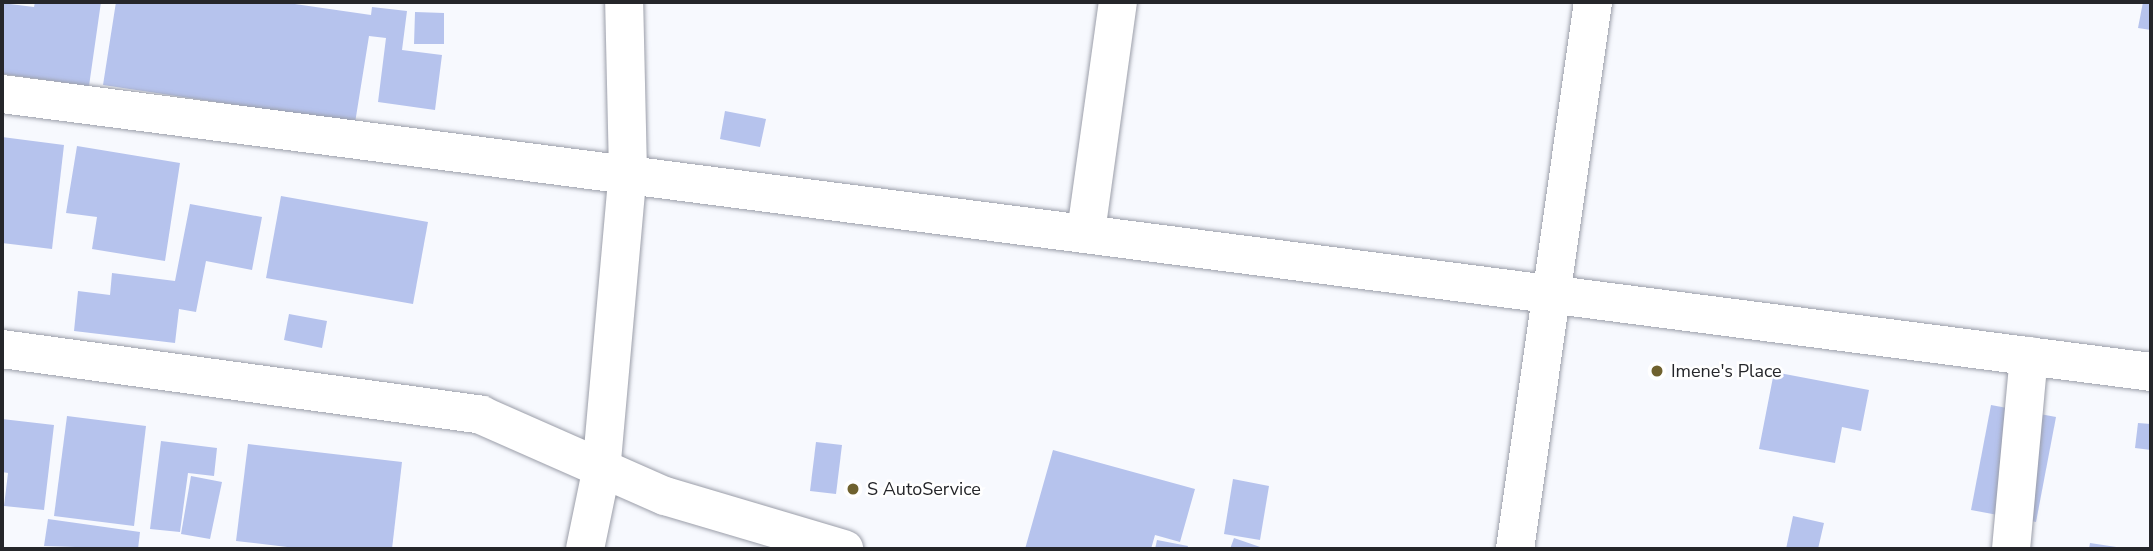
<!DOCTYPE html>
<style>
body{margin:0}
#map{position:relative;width:2153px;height:551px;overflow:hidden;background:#f7f9fe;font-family:"Nunito Sans",sans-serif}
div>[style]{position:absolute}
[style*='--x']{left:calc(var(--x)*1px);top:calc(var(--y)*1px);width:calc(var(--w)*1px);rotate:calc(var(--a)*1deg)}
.building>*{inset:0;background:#b6c3ed}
.roads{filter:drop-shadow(0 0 2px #9b9ea9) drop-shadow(0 0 2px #9b9ea9)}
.minor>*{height:38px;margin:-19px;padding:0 19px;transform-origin:19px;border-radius:19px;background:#fff}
.dots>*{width:19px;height:19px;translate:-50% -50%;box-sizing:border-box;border:4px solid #fff;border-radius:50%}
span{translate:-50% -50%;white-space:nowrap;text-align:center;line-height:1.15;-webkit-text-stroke:5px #fff;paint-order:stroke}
.poi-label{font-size:18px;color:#25262a}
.left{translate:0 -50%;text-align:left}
.frame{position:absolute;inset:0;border:4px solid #25262a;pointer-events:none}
</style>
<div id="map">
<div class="building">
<i style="clip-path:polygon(35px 2px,101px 2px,89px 86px,2px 74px,2px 3px,34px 7px)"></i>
<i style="clip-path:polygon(116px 2px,281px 2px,371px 15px,372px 7px,407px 11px,402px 50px,442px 55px,435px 110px,378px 102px,386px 38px,369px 36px,355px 123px,103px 85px)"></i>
<i style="clip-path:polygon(2143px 2px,2151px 2px,2151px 30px,2138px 28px)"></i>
<i style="clip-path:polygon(415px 12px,444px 13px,444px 44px,414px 44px)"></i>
<i style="clip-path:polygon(725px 111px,766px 119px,760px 147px,720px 139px)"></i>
<i style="clip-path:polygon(2px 137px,64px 145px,52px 249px,2px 243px)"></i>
<i style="clip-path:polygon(77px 146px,180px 163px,165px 261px,92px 249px,97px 217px,66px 213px)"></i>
<i style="clip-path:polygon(281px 196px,428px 222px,413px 304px,266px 278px)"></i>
<i style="clip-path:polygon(190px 204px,262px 217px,252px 270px,206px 261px,196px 312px,179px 309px,175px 343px,74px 331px,78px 291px,110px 295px,112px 273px,175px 281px)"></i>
<i style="clip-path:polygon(289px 314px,327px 321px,322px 348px,284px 340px)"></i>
<i style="clip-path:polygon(1774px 372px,1869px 390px,1861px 431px,1842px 427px,1835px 463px,1759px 449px)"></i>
<i style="clip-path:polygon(1991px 405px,2056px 417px,2036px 522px,1971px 510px)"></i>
<i style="clip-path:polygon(67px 416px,146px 426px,134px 526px,54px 516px)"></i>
<i style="clip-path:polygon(2px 419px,54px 425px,44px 510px,4px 506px,8px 473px,2px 472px)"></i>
<i style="clip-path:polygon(2138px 423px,2151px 424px,2151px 450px,2135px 448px)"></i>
<i style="clip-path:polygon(161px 441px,217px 448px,214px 476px,188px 473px,180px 532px,150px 529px)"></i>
<i style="clip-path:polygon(816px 442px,842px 445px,836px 494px,810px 491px)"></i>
<i style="clip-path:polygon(248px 444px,402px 462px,392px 549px,304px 549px,236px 541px)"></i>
<i style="clip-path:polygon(1053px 450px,1195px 489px,1180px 542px,1155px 535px,1151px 549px,1025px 549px)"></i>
<i style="clip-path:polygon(191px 476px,222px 482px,210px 539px,181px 534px)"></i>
<i style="clip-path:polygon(1233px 479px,1269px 486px,1260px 540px,1224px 534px)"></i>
<i style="clip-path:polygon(1793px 516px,1824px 523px,1818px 549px,1786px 549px)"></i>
<i style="clip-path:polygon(48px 519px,140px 532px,138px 549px,44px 546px)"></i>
<i style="clip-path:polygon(1234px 538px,1266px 549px,1230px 549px)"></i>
<i style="clip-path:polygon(1157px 540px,1188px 546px,1187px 549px,1155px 549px)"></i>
<i style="clip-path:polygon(2090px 543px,2123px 548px,2123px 549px,2089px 549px)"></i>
</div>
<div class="roads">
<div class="minor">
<i style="--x:2;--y:94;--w:2167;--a:7.37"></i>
<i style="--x:1086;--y:232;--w:232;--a:-82.1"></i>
<i style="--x:2;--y:349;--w:484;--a:7.8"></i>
<i style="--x:481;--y:415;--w:201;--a:23.8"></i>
<i style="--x:665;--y:496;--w:187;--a:16.5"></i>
<i style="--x:585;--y:549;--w:79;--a:-78.3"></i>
<i style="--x:601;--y:472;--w:301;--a:-84.9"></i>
<i style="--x:628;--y:172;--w:170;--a:-91.3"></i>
<i style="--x:1515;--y:549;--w:553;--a:-81.88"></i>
<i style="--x:2011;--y:549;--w:194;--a:-84.7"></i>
</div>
</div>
<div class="dots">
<i style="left:1657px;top:371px;background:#6f612e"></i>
<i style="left:853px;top:489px;background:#6f612e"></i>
</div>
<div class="poi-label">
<span class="left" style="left:1671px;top:371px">Imene's Place</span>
<span class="left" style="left:867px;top:489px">S AutoService</span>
</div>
<div class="frame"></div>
</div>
